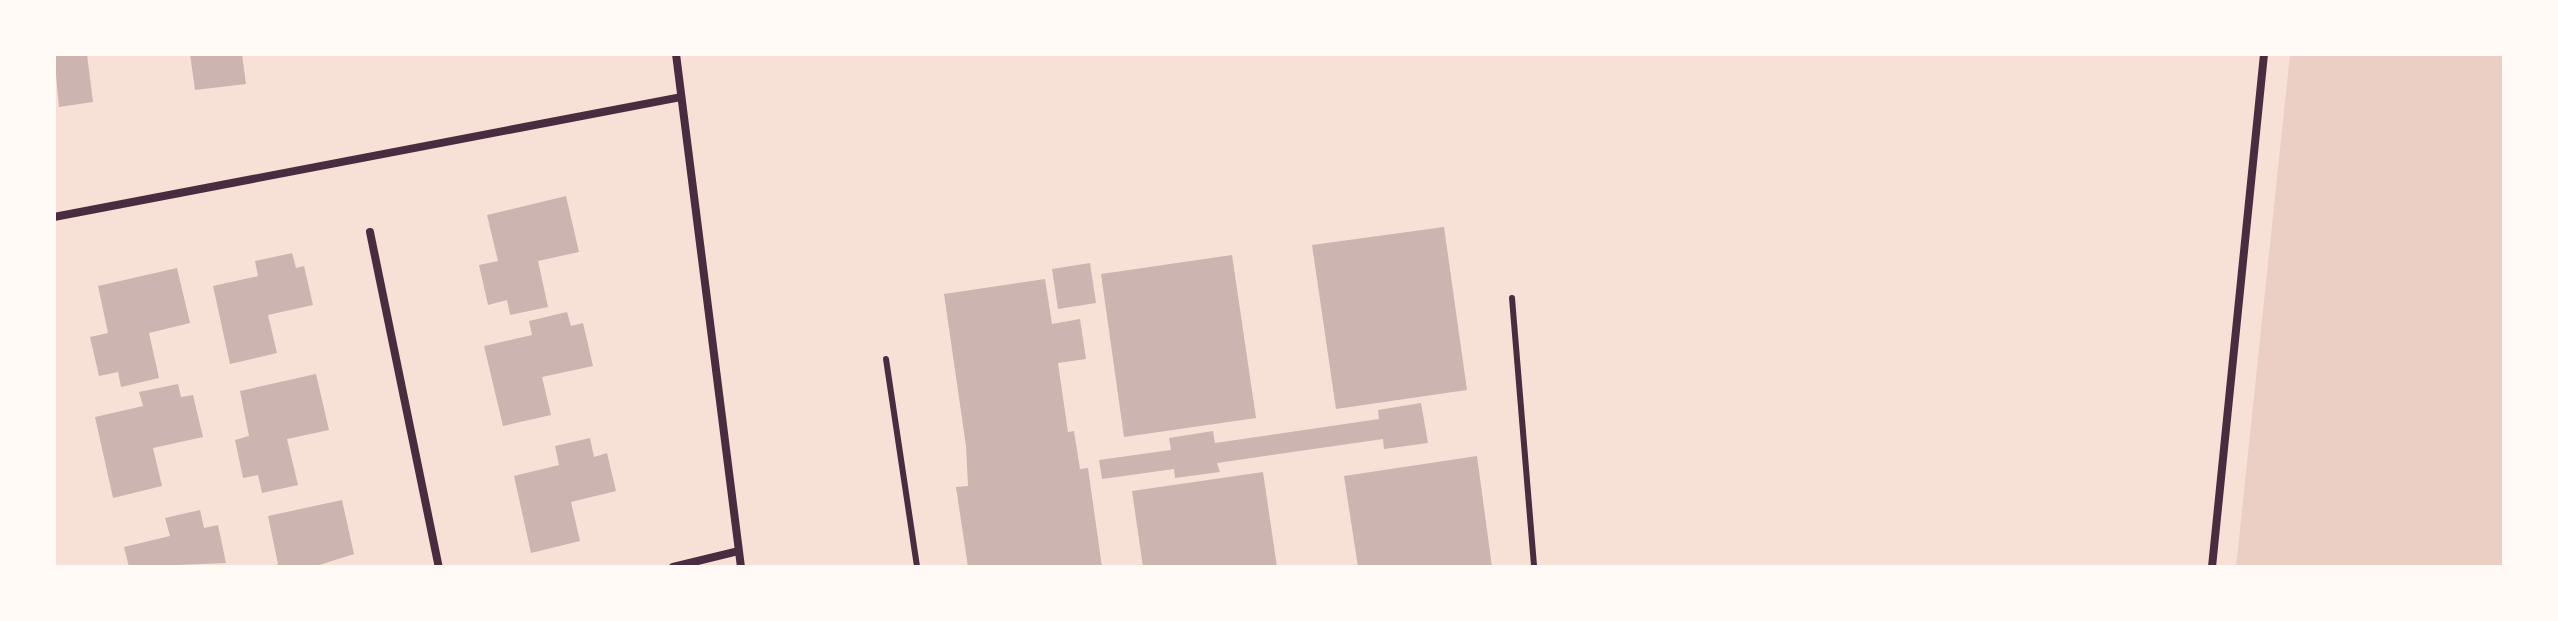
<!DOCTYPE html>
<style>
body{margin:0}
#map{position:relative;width:2558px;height:621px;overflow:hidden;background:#f7e1d7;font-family:Raleway,sans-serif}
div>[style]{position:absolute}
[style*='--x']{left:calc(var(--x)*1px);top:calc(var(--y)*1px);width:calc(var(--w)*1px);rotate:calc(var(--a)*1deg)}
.green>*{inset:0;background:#ebcfc5}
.building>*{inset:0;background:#ccb4b1}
.service>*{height:6px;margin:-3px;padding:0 3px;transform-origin:3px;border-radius:3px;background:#4a2c40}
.minor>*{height:8px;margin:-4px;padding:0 4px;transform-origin:4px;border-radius:4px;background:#4a2c40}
span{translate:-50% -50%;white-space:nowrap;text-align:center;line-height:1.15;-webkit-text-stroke:6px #fffaf5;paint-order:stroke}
.frame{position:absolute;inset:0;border:56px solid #fffaf5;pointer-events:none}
</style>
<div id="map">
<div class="green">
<i style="clip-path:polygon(2290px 54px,2504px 54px,2504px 567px,2236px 567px)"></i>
</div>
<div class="building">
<i style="clip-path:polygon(54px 54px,87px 54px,93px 102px,59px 107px)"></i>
<i style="clip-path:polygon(190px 54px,242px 54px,246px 84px,195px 90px)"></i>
<i style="clip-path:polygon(566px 196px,579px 252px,538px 261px,548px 307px,510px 315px,507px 300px,488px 305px,479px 265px,498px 261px,487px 215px)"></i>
<i style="clip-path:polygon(1444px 227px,1467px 390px,1336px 409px,1312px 245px)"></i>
<i style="clip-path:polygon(292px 253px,296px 268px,304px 266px,313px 305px,268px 315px,277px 353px,230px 364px,213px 286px,258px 276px,255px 261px)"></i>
<i style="clip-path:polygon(1232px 255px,1256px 418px,1124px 437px,1101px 274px)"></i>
<i style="clip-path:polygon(1090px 263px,1096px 303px,1058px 309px,1052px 269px)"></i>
<i style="clip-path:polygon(177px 268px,190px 323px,149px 333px,159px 378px,121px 387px,118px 372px,99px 376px,90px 337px,108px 333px,98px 286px)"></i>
<i style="clip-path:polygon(1045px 279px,1052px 324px,1080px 319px,1086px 359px,1058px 363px,1068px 432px,1074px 431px,1080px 469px,1088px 468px,1102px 567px,968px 567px,956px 487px,968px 486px,966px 446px,944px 294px)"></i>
<i style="clip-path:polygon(567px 312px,571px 326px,583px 323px,593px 366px,542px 377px,551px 415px,503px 426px,484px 346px,532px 335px,529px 321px)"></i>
<i style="clip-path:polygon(316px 374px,329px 430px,287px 439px,298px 485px,262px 493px,258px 475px,243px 478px,235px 440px,249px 436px,240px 391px)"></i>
<i style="clip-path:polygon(178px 384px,181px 397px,193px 395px,203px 437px,153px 448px,162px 486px,113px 498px,95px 417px,143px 406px,139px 392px)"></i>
<i style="clip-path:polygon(1421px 403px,1428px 443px,1384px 449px,1383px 439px,1217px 463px,1220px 472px,1175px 478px,1174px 469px,1102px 479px,1099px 460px,1171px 450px,1169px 438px,1213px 431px,1215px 443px,1379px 419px,1378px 410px)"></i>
<i style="clip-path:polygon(590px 438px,594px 457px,607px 453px,616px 491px,571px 502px,580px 541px,531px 553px,514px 476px,559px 465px,555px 446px)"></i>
<i style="clip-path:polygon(1477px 456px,1492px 567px,1358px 567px,1344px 476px)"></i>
<i style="clip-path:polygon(1263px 472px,1277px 567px,1143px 567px,1132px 491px)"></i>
<i style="clip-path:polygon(342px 500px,354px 554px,313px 567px,273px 567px,278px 564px,268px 516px)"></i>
<i style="clip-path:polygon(200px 510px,204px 528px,218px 525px,226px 563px,129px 567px,124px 547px,170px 536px,165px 518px)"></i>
</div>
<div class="service">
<i style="--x:1512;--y:298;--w:270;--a:85.3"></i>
<i style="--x:886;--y:359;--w:210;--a:81.5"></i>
</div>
<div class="minor">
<i style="--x:676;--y:54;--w:517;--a:82.78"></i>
<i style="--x:54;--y:217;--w:638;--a:-10.83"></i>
<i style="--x:370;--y:232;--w:342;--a:78.4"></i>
<i style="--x:673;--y:567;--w:67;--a:-13.8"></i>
<i style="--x:2212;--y:567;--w:516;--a:-84.21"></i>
</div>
<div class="frame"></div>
</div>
